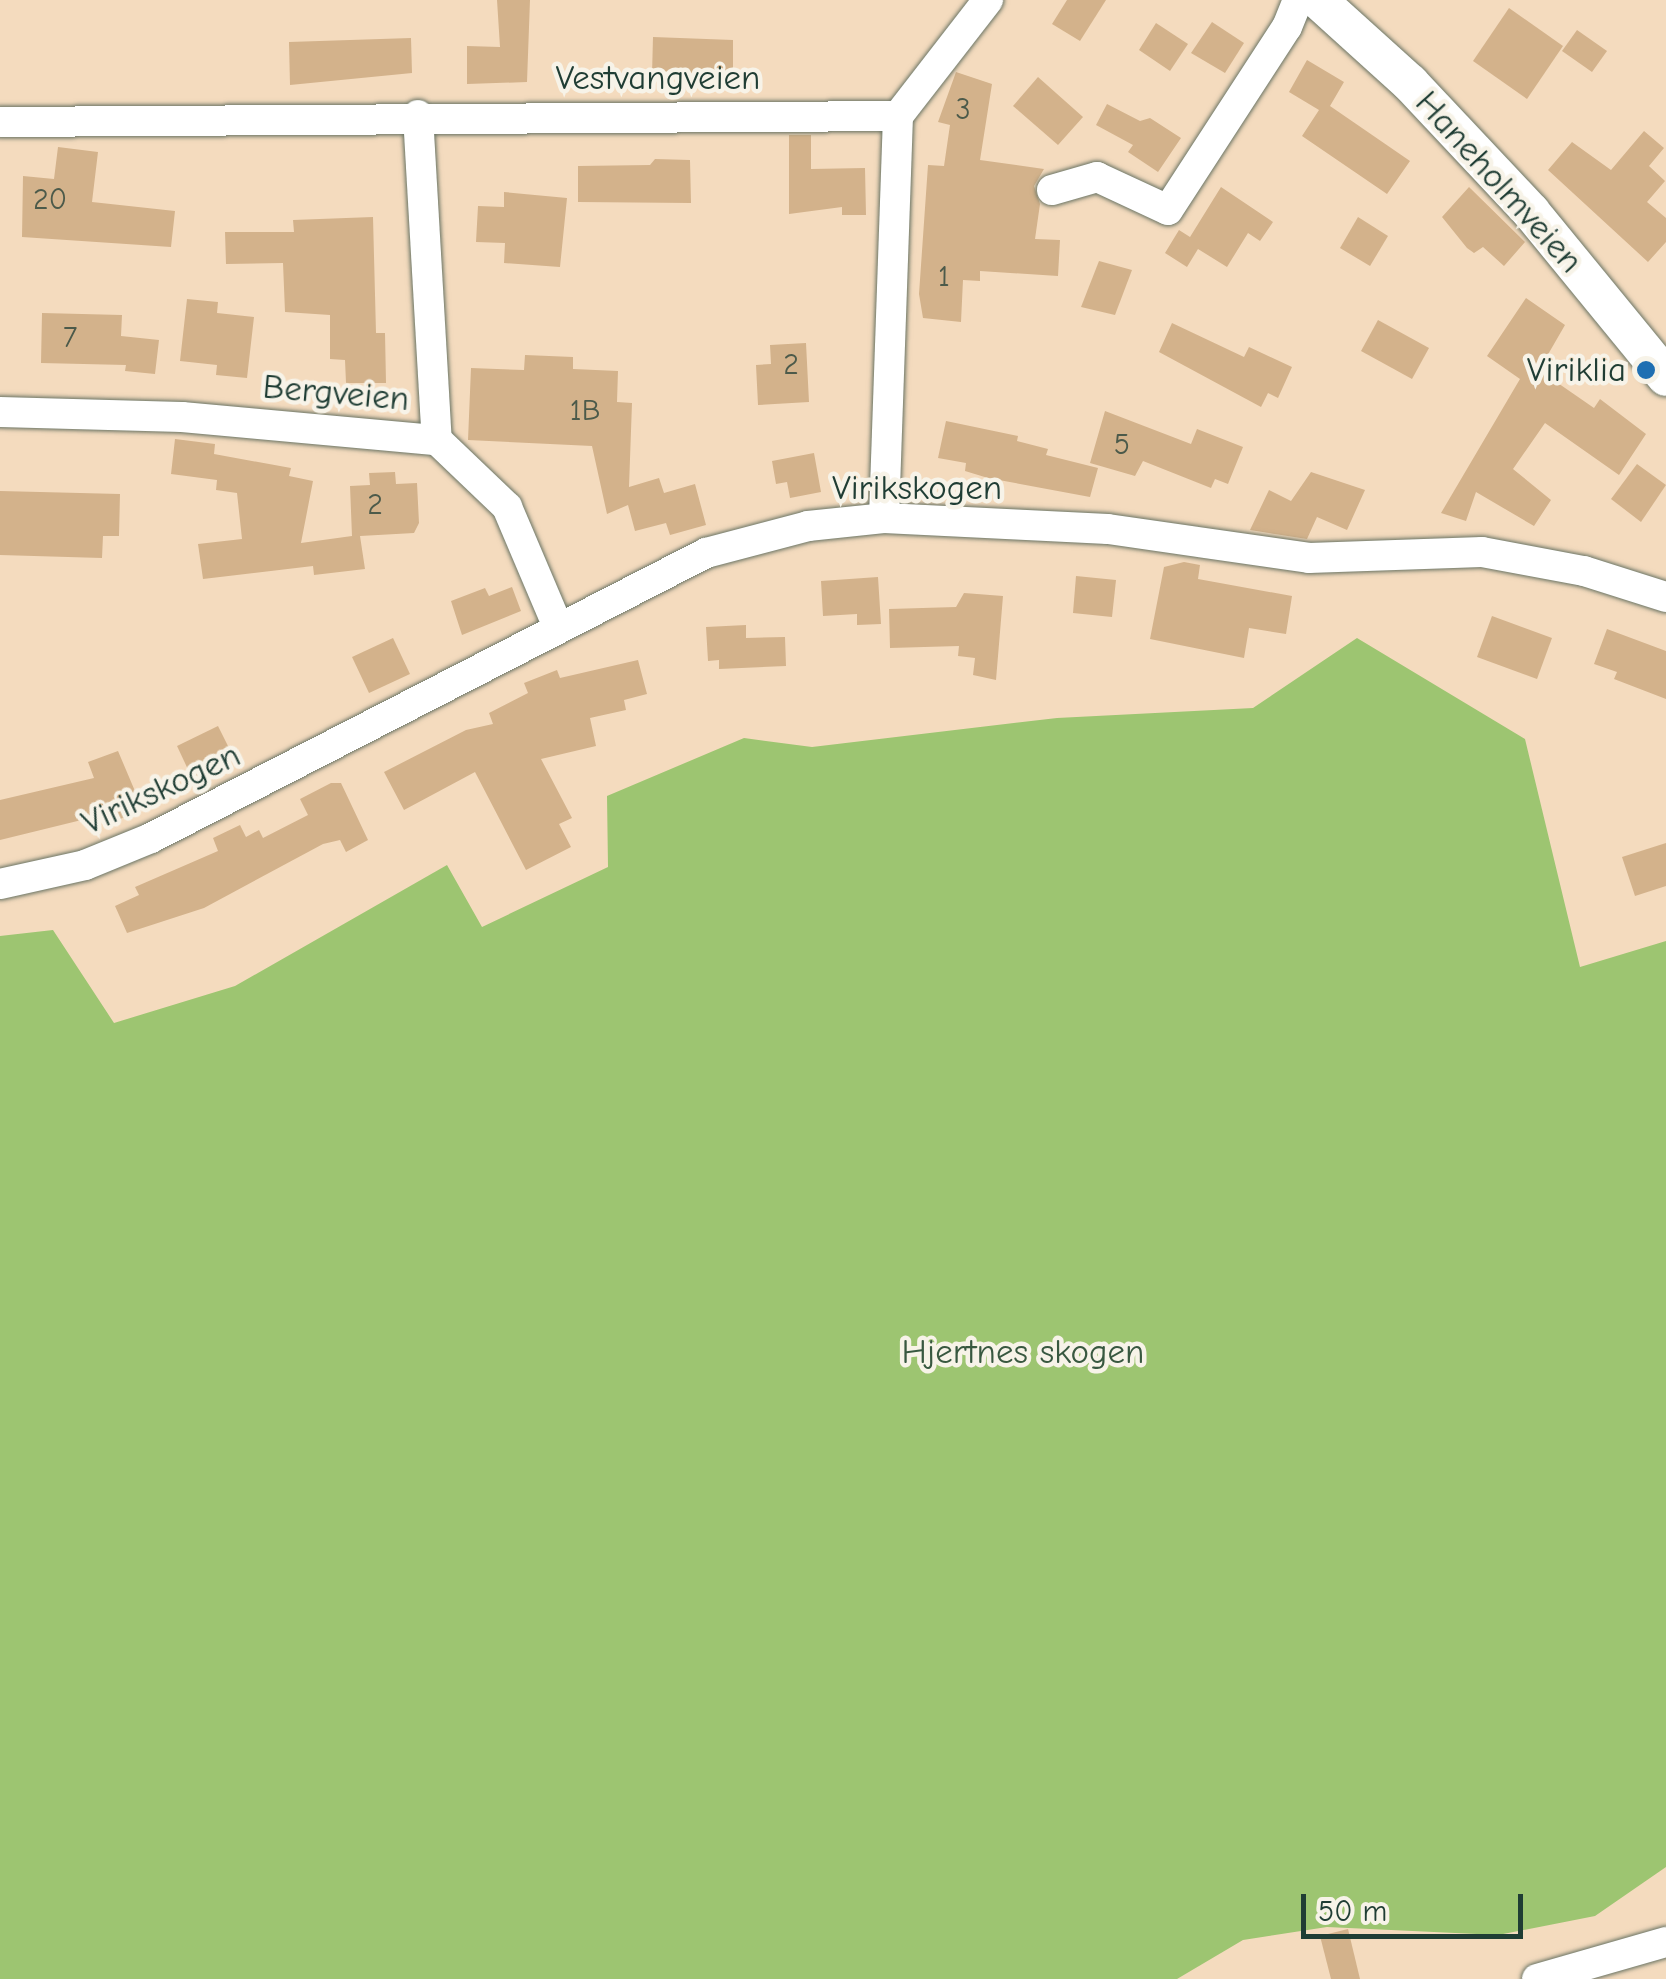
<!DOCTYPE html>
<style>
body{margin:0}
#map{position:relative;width:1666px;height:1979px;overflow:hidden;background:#f4dbbe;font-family:"Comic Neue",sans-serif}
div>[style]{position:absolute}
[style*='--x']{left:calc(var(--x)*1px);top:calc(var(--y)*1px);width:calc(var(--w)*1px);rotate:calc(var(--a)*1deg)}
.green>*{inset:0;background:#9dc571}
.building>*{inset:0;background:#d3b28b}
.roads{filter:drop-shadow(0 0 2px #6a7464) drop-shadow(0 0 2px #6a7464)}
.minor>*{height:30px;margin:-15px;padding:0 15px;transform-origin:15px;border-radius:15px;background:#fff}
.major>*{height:38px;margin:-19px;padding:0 19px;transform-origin:19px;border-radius:19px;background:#fff}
.dots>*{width:28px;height:28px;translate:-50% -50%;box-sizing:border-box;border:5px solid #f7f3e8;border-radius:50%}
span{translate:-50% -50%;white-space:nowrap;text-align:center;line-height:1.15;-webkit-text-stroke:9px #f7f3e8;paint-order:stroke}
.number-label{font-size:30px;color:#4c5a4a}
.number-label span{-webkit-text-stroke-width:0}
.street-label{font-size:35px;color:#1f3d34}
.poi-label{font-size:35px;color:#1f3d34}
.right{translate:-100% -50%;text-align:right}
.park-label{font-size:35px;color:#385840}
.scale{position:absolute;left:1301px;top:1894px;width:222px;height:45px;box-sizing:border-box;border:5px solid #1f3d34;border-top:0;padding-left:12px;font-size:30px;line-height:35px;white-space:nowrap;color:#1f3d34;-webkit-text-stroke:8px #f7f3e8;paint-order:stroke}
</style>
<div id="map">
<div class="green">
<i style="clip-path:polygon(1357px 638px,1525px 739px,1580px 967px,1666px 941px,1666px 1867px,1595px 1916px,1498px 1935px,1327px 1927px,1243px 1940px,1177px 1979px,0 1979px,0 936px,53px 930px,114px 1023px,235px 986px,447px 865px,482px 927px,608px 867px,607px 796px,744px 738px,812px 747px,1057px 718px,1253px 708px)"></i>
</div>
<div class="building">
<i style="clip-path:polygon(497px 0,530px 0,527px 82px,467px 84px,467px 46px,500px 47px)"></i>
<i style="clip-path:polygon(1067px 0,1106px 0,1080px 41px,1052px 24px)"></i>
<i style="clip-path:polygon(1509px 8px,1563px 46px,1527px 99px,1473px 61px)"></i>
<i style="clip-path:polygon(1212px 22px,1244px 43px,1225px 73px,1191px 53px)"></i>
<i style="clip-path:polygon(1156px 23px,1188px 44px,1170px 71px,1139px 50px)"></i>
<i style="clip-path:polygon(1577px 30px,1607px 51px,1592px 72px,1562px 51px)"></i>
<i style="clip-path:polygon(653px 37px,733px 40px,733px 76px,652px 75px)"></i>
<i style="clip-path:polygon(411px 38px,412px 73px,290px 85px,289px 42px)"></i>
<i style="clip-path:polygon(1307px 60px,1344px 82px,1330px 106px,1410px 161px,1387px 194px,1302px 136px,1319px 110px,1289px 92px)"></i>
<i style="clip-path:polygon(956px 72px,992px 84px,980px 160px,1044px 169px,1034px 186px,1040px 204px,1035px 239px,1060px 240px,1058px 276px,980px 271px,980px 281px,963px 280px,961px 322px,923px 318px,919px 294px,928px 165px,944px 166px,950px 125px,938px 122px)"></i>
<i style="clip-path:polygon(1038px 77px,1083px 117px,1058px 145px,1013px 106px)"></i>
<i style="clip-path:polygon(1107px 104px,1140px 121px,1150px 118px,1181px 138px,1158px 172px,1128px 152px,1133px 145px,1096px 125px)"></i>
<i style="clip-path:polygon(1644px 131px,1664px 148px,1649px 166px,1665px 181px,1647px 202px,1666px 218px,1666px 242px,1648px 262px,1548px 170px,1572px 142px,1611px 170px)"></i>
<i style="clip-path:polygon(789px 135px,811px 135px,811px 169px,865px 168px,866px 215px,842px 215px,842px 207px,789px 214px)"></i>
<i style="clip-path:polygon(58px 147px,98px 152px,92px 202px,175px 211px,171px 247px,22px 237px,23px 176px,54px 179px)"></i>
<i style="clip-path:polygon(655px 159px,690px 160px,691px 203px,578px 202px,578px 166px,650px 165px)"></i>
<i style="clip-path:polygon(1221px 187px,1273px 222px,1260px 241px,1248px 233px,1227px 267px,1198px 249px,1187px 267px,1165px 253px,1179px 230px,1190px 237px)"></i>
<i style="clip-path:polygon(1469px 187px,1525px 242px,1504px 266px,1483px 247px,1474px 253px,1467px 248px,1442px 217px)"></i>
<i style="clip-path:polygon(504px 192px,567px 198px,560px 267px,504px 263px,505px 243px,476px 242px,478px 206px,504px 207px)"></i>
<i style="clip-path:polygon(373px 217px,376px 333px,385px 333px,386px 383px,346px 383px,345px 360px,330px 359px,330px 315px,285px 312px,283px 263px,226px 264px,225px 232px,294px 232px,293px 220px)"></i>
<i style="clip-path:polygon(1358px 217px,1388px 236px,1370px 266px,1340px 248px)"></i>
<i style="clip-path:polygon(1099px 261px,1132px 270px,1115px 315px,1081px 307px)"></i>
<i style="clip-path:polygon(1526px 298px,1565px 325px,1539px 370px,1594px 408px,1600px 399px,1646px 434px,1619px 475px,1545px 423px,1513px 469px,1551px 500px,1534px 526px,1476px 492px,1466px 521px,1441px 513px,1520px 379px,1487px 356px)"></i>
<i style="clip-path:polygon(187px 299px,218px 302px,217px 313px,254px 317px,247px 378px,216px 375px,217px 365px,180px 361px)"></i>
<i style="clip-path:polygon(42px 313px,122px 315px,121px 336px,159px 340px,155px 374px,125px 371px,126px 365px,41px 363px)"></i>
<i style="clip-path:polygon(1378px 320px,1429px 348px,1412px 379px,1361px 351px)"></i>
<i style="clip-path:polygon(1172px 323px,1244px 357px,1249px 347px,1292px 367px,1278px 398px,1268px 393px,1261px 407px,1159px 352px)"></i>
<i style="clip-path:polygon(806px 343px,809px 402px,758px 405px,756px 365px,771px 364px,770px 345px)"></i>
<i style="clip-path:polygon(525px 355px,573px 357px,573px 369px,618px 371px,617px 402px,632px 403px,629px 487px,659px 478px,664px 493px,695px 484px,706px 525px,670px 535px,666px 523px,635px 531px,628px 505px,607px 514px,592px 446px,468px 440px,471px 368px,524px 370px)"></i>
<i style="clip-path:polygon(1105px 411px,1191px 444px,1197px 429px,1243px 447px,1228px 484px,1215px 479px,1211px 488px,1143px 461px,1135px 476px,1090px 463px)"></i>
<i style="clip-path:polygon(946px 421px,1018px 436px,1017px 441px,1048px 449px,1046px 455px,1098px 468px,1090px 497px,988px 478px,965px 471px,966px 463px,938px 458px)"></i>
<i style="clip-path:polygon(175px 439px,215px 444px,214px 454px,291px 468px,289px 476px,313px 481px,301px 543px,352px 536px,350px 486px,370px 485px,369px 473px,395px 472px,396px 484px,417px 483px,419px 523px,414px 533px,360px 536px,365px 569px,314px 575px,313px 566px,203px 579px,198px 544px,242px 539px,237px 493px,216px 490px,217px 480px,171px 474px)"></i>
<i style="clip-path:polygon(814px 453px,821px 492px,790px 498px,787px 482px,776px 484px,772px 461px)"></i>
<i style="clip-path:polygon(1637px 464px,1666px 485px,1641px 522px,1611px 499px)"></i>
<i style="clip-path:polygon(1311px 472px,1365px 490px,1347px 530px,1317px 517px,1307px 539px,1250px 530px,1269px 490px,1291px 501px)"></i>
<i style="clip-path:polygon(0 491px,120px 494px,119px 536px,103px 536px,102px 558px,0 555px)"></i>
<i style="clip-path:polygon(1184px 562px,1200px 565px,1198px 579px,1292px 596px,1286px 634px,1249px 628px,1244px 658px,1150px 639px,1164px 567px)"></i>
<i style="clip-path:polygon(1076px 576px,1116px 580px,1112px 617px,1073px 613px)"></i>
<i style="clip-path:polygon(878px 577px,881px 624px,857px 625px,857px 614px,823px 616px,821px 581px)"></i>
<i style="clip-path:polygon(512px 587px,521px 611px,462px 635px,451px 601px,485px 588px,489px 596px)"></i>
<i style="clip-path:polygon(964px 593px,1003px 596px,996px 680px,973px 675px,975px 658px,958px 656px,959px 646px,890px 648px,889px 609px,956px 607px)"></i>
<i style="clip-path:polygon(1492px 616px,1552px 638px,1537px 679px,1477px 657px)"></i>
<i style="clip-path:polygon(746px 625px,746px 638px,785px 637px,786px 666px,719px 669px,719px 660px,708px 661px,706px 627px)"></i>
<i style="clip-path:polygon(1607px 629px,1666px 651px,1666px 699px,1614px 679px,1617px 672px,1594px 664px)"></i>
<i style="clip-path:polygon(393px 638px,410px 674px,369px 693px,352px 657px)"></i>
<i style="clip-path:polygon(638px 660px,647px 694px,624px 700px,626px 710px,590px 718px,596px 746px,541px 759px,572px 818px,559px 824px,571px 847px,526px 870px,475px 772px,404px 810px,384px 772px,466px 730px,493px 724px,489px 713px,528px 693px,524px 683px,557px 670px,560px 678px)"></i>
<i style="clip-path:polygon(218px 726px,234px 758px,192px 778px,177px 746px)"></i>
<i style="clip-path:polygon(118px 751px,143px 810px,110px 823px,106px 814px,0 840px,0 800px,94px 778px,88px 762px)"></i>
<i style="clip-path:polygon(331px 783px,341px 783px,368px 840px,346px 852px,340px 840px,323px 844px,204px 908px,127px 933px,115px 906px,139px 895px,135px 887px,218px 851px,213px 838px,240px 825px,246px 837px,259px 830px,263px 838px,308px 815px,300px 799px)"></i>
<i style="clip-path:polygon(1666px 843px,1666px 886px,1635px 896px,1622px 857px)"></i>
<i style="clip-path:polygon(1348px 1929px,1360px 1979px,1331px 1979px,1320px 1936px)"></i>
</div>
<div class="roads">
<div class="minor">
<i style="--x:418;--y:115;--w:326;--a:86.7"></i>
<i style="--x:898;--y:116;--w:147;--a:-52.2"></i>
<i style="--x:0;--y:122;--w:898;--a:-0.38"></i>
<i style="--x:898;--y:116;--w:402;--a:92"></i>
<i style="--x:1052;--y:190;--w:47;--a:-16.1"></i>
<i style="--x:1097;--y:177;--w:78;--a:24.9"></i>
<i style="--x:1168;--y:210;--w:218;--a:-57"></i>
<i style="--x:1287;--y:27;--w:29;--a:-68"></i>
<i style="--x:0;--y:412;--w:182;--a:1.6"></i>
<i style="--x:182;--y:417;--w:256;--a:5.2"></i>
<i style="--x:437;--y:440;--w:97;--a:43.7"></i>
<i style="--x:507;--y:507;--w:130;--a:67"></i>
<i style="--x:0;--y:884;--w:87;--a:-12.6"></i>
<i style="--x:85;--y:865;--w:71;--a:-22.2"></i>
<i style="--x:151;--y:838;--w:624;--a:-27.18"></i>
<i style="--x:706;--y:553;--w:106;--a:-14.8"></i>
<i style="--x:808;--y:526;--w:76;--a:-6"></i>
<i style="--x:884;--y:518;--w:224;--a:2.8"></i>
<i style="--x:1108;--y:529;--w:203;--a:8.2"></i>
<i style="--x:1309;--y:558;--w:173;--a:-2"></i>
<i style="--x:1482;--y:552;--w:104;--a:10.6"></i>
<i style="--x:1584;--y:571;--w:86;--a:17.6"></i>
<i style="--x:1537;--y:1979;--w:134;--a:-16"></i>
</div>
<div class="major">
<i style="--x:1318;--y:0;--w:124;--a:42.1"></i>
<i style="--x:1410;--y:83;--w:177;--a:46.8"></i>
<i style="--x:1531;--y:212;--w:213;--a:50.7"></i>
</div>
</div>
<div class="dots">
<i style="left:1646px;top:370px;background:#1f6fb2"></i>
</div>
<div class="number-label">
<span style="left:963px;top:110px">3</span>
<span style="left:50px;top:200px">20</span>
<span style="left:944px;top:277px">1</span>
<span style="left:70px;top:338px">7</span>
<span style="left:791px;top:365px">2</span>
<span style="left:585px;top:411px">1B</span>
<span style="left:1122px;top:445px">5</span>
<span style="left:375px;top:505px">2</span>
</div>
<div class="street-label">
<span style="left:658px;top:78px">Vestvangveien</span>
<span style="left:1499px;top:182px;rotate:48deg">Haneholmveien</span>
<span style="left:336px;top:393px;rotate:5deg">Bergveien</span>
<span style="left:917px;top:488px">Virikskogen</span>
<span style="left:161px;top:789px;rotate:-25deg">Virikskogen</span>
</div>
<div class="poi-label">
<span class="right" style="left:1626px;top:370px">Viriklia</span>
</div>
<div class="park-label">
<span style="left:1023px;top:1352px">Hjertnes skogen</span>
</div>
<div class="scale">50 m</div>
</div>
